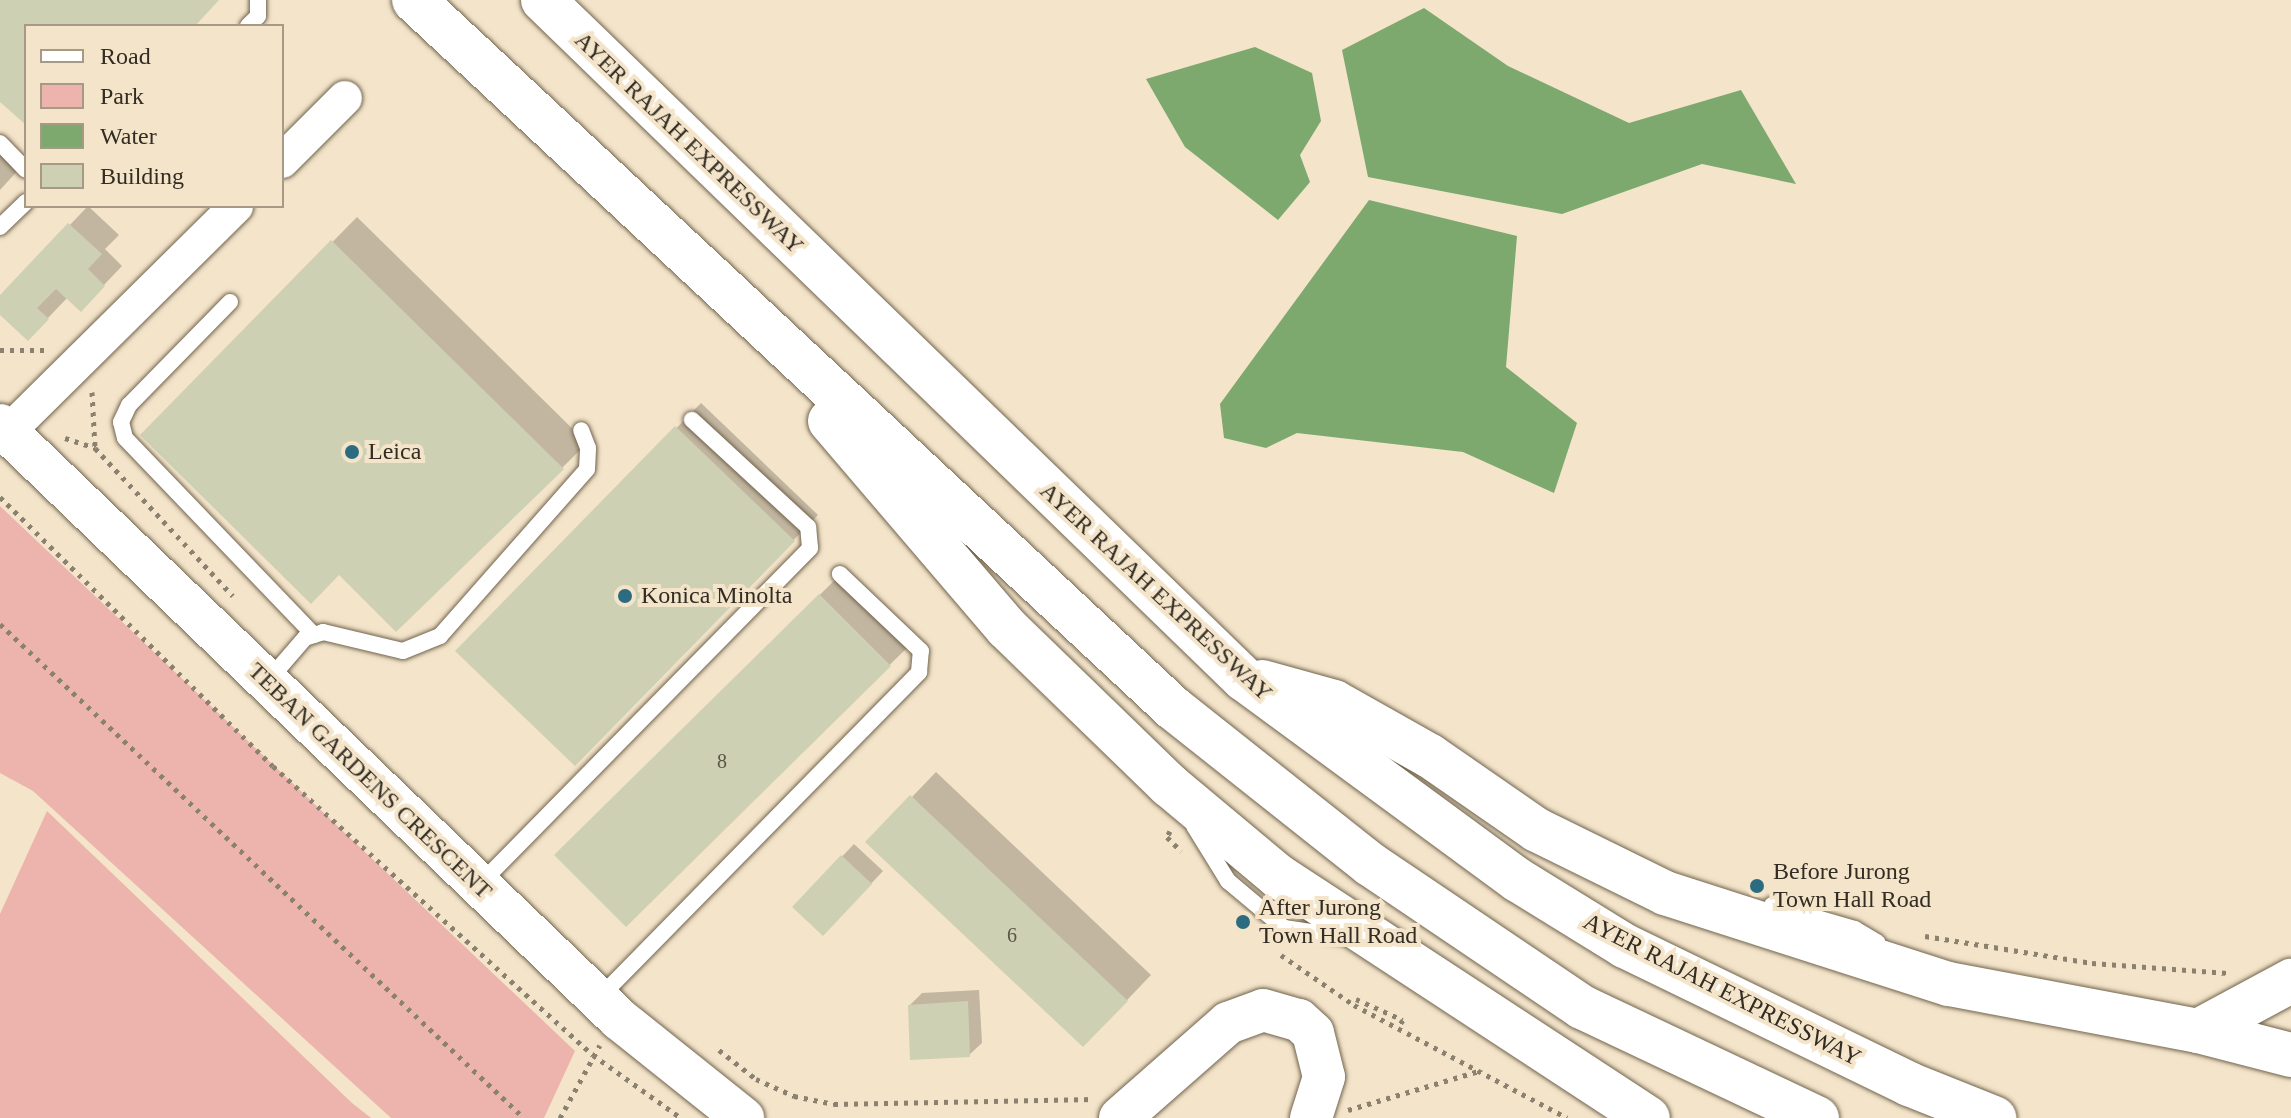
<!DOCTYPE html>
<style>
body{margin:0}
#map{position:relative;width:2291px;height:1118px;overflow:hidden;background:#f3e4ca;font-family:Georgia,serif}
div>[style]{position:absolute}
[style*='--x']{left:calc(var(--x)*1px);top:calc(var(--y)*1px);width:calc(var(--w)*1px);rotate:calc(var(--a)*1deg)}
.green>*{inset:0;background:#edb4ae}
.water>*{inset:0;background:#7da96e}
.shadow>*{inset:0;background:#0003}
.building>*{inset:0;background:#ced0b4}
.path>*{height:5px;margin-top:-2.5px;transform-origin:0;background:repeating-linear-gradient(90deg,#8b8170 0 4px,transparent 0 10px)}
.roads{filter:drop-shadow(0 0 2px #71644d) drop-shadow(0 0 2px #71644d)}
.service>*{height:16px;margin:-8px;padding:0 8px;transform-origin:8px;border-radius:8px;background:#fff}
.minor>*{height:34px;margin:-17px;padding:0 17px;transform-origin:17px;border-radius:17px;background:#fff}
.tertiary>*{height:42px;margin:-21px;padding:0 21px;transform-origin:21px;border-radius:21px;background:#fff}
.motorway>*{height:44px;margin:-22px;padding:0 22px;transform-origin:22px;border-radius:22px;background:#fff}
.dots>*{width:22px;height:22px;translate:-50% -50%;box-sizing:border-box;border:4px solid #f3e4ca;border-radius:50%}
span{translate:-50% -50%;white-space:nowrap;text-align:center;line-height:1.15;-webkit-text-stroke:8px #f3e4ca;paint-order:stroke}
.number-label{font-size:20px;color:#595547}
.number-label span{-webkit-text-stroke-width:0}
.street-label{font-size:24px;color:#322c23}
.poi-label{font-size:24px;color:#322c23}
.left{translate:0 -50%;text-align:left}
.legend{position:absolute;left:24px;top:24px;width:260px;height:184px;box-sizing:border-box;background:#f3e4ca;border:2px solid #a69a87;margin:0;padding:10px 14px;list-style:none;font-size:24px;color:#322c23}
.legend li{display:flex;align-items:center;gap:16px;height:40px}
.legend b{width:40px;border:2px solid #a69a87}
</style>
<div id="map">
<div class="green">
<i style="clip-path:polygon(0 506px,575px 1051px,544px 1118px,391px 1118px,33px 791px,0 773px)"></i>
<i style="clip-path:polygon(47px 811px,352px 1103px,371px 1118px,0 1118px,0 914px)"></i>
</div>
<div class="water">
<i style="clip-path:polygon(1424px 8px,1508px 66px,1629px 123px,1741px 90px,1796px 184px,1702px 164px,1562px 214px,1368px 177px,1342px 50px)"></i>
<i style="clip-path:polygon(1255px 47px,1312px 73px,1321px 121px,1300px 155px,1310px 182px,1278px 220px,1185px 147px,1146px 79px)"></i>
<i style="clip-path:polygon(1369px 200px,1517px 236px,1506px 367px,1577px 423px,1554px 493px,1463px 452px,1297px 433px,1266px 448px,1224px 438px,1220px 404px)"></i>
</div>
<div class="shadow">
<i style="clip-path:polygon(0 134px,20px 168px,0 190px)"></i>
<i style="clip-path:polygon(88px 206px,119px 235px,105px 249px,122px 266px,81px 309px,68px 297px,46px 320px,0 313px,0 298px)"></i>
<i style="clip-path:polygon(357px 217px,587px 443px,562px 468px,339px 573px,143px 435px)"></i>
<i style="clip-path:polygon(701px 403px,818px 515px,600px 739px,458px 651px)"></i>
<i style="clip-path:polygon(844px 571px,914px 641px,626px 924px,556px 855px)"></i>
<i style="clip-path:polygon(936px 772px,1151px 975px,1108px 1020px,912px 797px)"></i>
<i style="clip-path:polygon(854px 844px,883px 871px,836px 921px,794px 907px)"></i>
<i style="clip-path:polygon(979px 990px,982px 1043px,969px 1055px,910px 1005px,922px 993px)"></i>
</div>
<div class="building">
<i style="clip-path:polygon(0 0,219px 0,195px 26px,26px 26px,26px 125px,0 102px)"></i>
<i style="clip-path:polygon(68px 223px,102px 254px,88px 269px,105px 286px,81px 312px,56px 289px,37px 308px,49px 319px,28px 341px,0 315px,0 295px)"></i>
<i style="clip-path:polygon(331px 240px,564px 469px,396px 632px,339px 575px,311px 604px,140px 435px)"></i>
<i style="clip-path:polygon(675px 426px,795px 541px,575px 766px,455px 651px)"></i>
<i style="clip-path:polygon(819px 594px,891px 666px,626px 927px,554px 855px)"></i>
<i style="clip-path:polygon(910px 795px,1128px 1001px,1083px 1047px,865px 842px)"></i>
<i style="clip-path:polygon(841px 855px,872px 884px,823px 936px,792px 907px)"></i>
<i style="clip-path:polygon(968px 1001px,970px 1057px,910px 1060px,908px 1005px)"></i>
</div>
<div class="path">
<i style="--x:0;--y:350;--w:46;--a:0"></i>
<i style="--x:92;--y:392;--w:56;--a:86.9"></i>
<i style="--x:65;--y:438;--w:32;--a:18"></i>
<i style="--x:95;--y:448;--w:202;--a:47"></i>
<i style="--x:0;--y:497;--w:383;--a:44.6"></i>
<i style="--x:273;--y:766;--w:431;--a:42.1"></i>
<i style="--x:593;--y:1055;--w:108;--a:35.6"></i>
<i style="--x:0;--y:624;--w:720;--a:43.31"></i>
<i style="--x:1170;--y:831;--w:7;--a:117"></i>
<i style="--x:1167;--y:837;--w:20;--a:45"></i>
<i style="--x:1925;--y:936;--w:169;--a:9.2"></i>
<i style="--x:2092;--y:963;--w:136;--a:4.2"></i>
<i style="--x:1281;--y:955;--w:88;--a:34.4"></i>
<i style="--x:1354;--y:1005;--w:241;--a:27.9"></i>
<i style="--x:1356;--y:999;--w:51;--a:24.1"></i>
<i style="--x:1403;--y:1020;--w:9;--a:126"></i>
<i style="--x:719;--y:1050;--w:47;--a:38.1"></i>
<i style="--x:756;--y:1079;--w:42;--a:24.1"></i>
<i style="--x:794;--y:1096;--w:41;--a:11.3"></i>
<i style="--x:834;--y:1104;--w:260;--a:-1.1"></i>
<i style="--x:1348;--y:1110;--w:140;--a:-16.6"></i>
<i style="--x:560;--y:1118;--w:83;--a:-61.3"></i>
</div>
<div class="roads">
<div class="service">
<i style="--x:248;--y:26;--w:14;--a:-45"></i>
<i style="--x:258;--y:16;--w:16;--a:-90"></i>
<i style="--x:0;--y:143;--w:37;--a:46"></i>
<i style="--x:0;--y:227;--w:36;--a:-44"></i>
<i style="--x:230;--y:302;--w:144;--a:134.4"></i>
<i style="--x:129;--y:405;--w:19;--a:115"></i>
<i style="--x:121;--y:422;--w:16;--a:76"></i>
<i style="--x:125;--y:438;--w:273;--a:46.2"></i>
<i style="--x:267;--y:682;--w:58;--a:-49.2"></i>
<i style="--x:305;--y:638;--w:19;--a:-18"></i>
<i style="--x:323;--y:632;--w:82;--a:13.4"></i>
<i style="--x:403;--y:651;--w:40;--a:-22"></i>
<i style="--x:440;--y:636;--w:222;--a:-48.6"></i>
<i style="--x:587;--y:469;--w:21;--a:-87"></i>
<i style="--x:588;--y:448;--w:19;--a:-111"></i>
<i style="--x:1194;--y:826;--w:65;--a:58.3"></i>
<i style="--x:1228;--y:881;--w:73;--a:40"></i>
<i style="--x:1284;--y:928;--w:63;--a:8.3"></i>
<i style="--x:480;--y:884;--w:471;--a:-45.5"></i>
<i style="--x:810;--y:548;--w:21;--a:-95"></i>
<i style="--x:808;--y:527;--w:158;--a:-137.3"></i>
<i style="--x:1772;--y:905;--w:86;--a:16.1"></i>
<i style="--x:1855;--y:929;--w:26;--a:31"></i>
<i style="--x:599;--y:998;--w:457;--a:-45.5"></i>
<i style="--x:919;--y:672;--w:21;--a:-85"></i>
<i style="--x:921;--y:651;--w:112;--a:-136.5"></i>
</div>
<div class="minor">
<i style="--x:282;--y:161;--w:89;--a:-45"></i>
<i style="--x:8;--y:432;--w:321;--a:-44.7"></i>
</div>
<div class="tertiary">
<i style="--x:0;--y:425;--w:858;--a:43.82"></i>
<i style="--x:619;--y:1019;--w:159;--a:38.6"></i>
<i style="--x:1120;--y:1118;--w:144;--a:-41.3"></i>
<i style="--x:1228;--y:1023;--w:37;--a:-20"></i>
<i style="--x:1263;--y:1010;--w:37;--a:16"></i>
<i style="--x:1299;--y:1020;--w:19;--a:43"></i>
<i style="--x:1313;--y:1033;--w:45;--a:76"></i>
<i style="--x:1324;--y:1077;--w:43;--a:107.6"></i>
</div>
<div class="motorway">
<i style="--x:414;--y:0;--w:1038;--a:43.01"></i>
<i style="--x:1173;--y:708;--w:251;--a:38.4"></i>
<i style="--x:1370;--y:864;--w:256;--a:34"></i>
<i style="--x:1582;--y:1007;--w:260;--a:25.3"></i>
<i style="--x:543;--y:0;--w:976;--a:44.09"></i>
<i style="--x:1244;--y:679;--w:340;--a:36.3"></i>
<i style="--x:1518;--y:880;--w:126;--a:31.7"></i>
<i style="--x:1625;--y:946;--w:316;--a:25.9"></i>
<i style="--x:1909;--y:1084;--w:92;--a:21.8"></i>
<i style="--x:830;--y:421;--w:272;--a:49.5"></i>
<i style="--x:1007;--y:628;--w:226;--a:44.1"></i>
<i style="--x:1169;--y:785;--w:142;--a:39.9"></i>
<i style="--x:1278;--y:876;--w:442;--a:33.2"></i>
<i style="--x:1262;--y:682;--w:75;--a:15.5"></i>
<i style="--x:1334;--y:702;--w:110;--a:29.4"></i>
<i style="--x:1430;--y:756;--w:130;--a:34.7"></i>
<i style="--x:1537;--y:830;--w:143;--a:26.2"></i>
<i style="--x:1665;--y:893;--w:298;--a:17.8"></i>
<i style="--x:1949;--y:984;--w:253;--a:10.7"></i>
<i style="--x:2198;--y:1031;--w:96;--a:14.5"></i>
<i style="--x:2198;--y:1031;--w:106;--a:-28.3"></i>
</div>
</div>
<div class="dots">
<i style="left:352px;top:452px;background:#2c6c81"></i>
<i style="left:625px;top:596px;background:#2c6c81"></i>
<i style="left:1757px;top:886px;background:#2c6c81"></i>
<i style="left:1243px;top:922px;background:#2c6c81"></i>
</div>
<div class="number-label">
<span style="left:722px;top:761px">8</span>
<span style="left:1012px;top:935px">6</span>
</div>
<div class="street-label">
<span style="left:689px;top:143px;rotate:44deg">AYER RAJAH EXPRESSWAY</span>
<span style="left:1156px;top:592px;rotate:43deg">AYER RAJAH EXPRESSWAY</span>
<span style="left:370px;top:781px;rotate:44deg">TEBAN GARDENS CRESCENT</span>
<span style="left:1722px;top:990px;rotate:27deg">AYER RAJAH EXPRESSWAY</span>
</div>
<div class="poi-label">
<span class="left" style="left:368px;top:452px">Leica</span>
<span class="left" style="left:641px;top:596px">Konica Minolta</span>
<span class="left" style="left:1773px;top:886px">Before Jurong<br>Town Hall Road</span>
<span class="left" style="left:1259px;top:922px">After Jurong<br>Town Hall Road</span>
</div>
<ul class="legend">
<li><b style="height:10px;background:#fff"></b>Road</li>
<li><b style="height:22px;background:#edb4ae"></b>Park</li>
<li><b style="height:22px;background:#7da96e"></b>Water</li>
<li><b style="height:22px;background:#ced0b4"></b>Building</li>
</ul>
</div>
